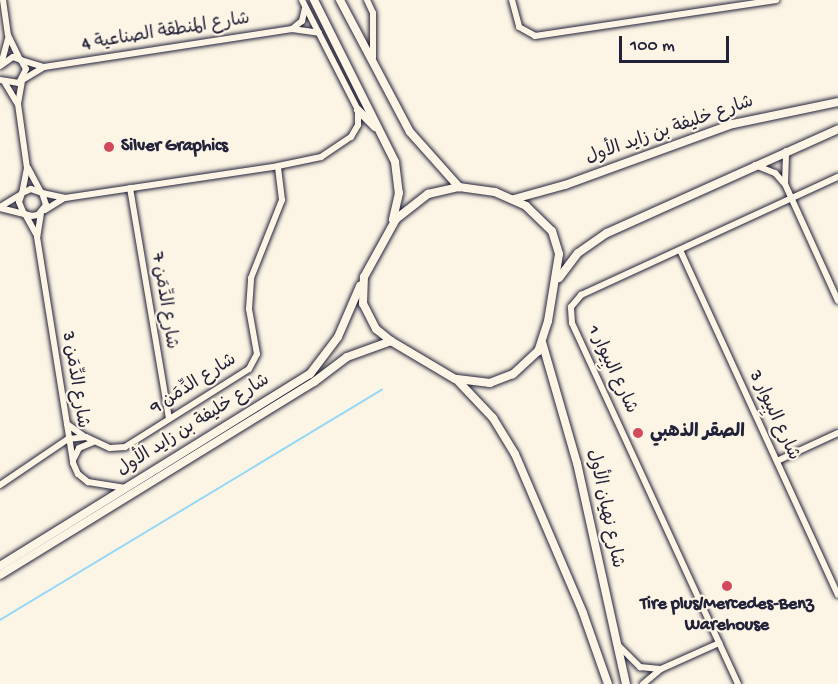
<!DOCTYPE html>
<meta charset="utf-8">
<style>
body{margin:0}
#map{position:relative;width:838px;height:684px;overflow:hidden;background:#fcf5e5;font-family:"Gochi Hand","Playpen Sans Arabic",sans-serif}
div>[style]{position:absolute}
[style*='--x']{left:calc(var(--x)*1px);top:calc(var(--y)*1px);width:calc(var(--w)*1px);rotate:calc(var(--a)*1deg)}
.stream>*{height:2px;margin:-1px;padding:0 1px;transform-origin:1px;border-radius:1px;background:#95d8f7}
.roads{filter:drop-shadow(0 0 2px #22223b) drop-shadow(0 0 2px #22223b)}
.street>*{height:6px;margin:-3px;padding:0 3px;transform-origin:3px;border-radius:3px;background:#fcf5e5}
.secondary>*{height:8px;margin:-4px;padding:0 4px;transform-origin:4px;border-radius:4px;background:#fcf5e5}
.dots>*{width:16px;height:16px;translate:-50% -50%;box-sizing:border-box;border:3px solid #fcf5e5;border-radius:50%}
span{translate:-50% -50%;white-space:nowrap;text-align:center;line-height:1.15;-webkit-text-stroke:4.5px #fcf5e5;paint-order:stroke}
.street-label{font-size:18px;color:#22223b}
.poi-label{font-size:18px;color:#22223b;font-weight:700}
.left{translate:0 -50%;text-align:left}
.scale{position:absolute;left:619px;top:36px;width:110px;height:27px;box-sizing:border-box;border:3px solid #22223b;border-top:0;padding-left:8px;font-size:18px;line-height:21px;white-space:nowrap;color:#22223b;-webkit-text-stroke:4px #fcf5e5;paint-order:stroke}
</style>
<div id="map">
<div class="stream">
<i style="--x:0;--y:620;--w:446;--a:-31.1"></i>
</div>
<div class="roads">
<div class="street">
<i style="--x:3;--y:0;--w:35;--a:82"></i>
<i style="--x:8;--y:35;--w:25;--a:64"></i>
<i style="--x:367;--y:0;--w:14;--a:65"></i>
<i style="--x:373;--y:13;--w:45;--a:90"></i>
<i style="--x:512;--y:0;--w:28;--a:75"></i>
<i style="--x:519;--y:27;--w:18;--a:29"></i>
<i style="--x:535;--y:36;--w:244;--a:-8.5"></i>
<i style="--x:292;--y:29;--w:13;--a:-39"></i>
<i style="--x:302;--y:21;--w:13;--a:-77"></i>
<i style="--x:21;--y:60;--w:24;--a:17"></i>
<i style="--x:44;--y:67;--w:251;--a:-8.7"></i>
<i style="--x:292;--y:29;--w:27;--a:8"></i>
<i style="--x:2;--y:61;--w:23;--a:-75"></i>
<i style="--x:0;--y:66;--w:16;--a:-35"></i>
<i style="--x:13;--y:57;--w:9;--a:21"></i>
<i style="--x:21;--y:60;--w:10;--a:61"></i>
<i style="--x:26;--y:69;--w:16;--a:117"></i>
<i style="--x:19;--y:83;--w:19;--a:-171"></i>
<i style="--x:24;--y:79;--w:23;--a:-31"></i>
<i style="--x:22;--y:81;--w:23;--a:100"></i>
<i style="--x:18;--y:104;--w:65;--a:82"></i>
<i style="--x:27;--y:168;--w:25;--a:101"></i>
<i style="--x:5;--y:83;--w:23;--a:59"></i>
<i style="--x:755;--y:165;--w:22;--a:22"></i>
<i style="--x:775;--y:173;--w:15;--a:48"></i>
<i style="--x:785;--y:184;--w:128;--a:65.6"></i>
<i style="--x:28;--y:168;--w:26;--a:62"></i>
<i style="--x:785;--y:183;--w:32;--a:-88"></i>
<i style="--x:130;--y:188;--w:233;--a:80.4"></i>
<i style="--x:42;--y:193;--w:24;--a:12"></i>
<i style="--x:65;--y:198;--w:215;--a:-8.5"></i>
<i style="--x:278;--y:166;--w:44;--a:-11.8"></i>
<i style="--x:321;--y:157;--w:36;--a:-34"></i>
<i style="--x:351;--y:137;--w:14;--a:-60"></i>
<i style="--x:358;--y:125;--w:15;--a:-90"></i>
<i style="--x:358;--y:110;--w:123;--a:-117"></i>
<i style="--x:0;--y:207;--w:23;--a:-31"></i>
<i style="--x:0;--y:208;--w:32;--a:14"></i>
<i style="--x:31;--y:216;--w:7;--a:-8"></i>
<i style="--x:38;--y:215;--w:13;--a:-51"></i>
<i style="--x:46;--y:205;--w:13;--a:-108"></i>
<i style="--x:42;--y:193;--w:12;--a:-160"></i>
<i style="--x:31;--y:189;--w:10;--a:156"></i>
<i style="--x:22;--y:193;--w:9;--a:108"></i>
<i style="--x:19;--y:202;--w:11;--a:68"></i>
<i style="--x:45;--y:210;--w:22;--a:-32"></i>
<i style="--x:41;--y:213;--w:24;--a:99"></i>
<i style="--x:37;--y:237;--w:229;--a:80.9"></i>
<i style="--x:73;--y:463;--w:12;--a:66"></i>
<i style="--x:78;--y:474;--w:13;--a:39"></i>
<i style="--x:88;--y:482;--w:38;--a:9"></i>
<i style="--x:25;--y:214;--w:25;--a:61"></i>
<i style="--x:680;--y:250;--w:379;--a:65.4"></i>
<i style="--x:67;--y:424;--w:22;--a:36"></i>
<i style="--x:73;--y:460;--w:13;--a:-63"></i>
<i style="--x:79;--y:448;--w:15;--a:-23"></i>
<i style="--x:777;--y:461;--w:67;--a:-24.7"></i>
<i style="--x:0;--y:485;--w:82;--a:-34.1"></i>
<i style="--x:68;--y:439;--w:18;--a:-6"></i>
<i style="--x:86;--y:437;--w:26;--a:25"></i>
<i style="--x:110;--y:448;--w:15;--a:-4"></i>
<i style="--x:125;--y:447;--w:146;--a:-32.2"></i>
<i style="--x:249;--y:369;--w:17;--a:-62"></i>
<i style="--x:257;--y:354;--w:46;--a:-100.1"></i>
<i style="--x:249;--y:309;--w:31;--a:-86"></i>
<i style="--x:251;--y:278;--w:84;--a:-68.3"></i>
<i style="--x:282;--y:200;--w:34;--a:-97"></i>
<i style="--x:617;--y:644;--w:33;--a:45"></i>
<i style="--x:640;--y:667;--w:20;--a:6"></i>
<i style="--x:643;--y:684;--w:23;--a:-40"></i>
<i style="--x:661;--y:669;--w:64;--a:-24.1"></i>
<i style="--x:738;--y:684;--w:397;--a:-114.7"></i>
<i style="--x:572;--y:323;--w:16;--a:-94"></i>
<i style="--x:571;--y:307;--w:16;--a:-50"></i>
<i style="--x:581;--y:295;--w:283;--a:-24.7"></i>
</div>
<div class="secondary">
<i style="--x:314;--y:0;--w:181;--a:63.4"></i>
<i style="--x:395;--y:162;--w:31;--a:83"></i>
<i style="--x:399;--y:193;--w:27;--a:103"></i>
<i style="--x:340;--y:0;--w:149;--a:62.1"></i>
<i style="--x:410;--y:132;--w:74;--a:48.3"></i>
<i style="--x:358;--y:110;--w:24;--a:45"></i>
<i style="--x:459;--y:187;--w:36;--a:8"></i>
<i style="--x:495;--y:192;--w:34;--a:24"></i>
<i style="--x:526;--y:206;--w:36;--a:44"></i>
<i style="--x:552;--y:231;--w:24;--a:73"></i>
<i style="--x:559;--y:254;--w:68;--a:99.3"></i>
<i style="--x:548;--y:321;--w:32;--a:108"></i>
<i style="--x:538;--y:351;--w:34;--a:137"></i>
<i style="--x:513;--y:374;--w:25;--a:159"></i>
<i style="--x:490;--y:383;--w:35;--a:-173"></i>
<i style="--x:455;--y:379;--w:74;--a:-149.3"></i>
<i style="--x:391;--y:341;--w:19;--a:-141"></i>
<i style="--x:376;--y:329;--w:28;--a:-117"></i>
<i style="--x:363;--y:304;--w:27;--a:-88"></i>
<i style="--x:364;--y:277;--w:66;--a:-61.1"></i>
<i style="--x:396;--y:219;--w:41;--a:-38"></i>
<i style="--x:428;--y:194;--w:32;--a:-13"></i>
<i style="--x:514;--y:199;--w:53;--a:-15.4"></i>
<i style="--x:565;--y:185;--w:179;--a:-20"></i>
<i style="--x:733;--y:124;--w:107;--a:-11.8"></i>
<i style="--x:559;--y:278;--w:31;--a:-53"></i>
<i style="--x:578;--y:253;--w:35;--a:-35"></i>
<i style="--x:607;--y:233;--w:253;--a:-24.2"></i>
<i style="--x:542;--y:342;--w:126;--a:73.9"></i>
<i style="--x:577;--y:463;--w:226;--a:77.5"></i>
<i style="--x:458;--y:381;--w:51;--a:46.6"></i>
<i style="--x:493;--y:418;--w:42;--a:58.6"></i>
<i style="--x:515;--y:454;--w:173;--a:66.8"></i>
<i style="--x:583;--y:613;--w:75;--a:70.6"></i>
<i style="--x:0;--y:566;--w:365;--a:-31.8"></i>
<i style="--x:310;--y:374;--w:46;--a:-52.9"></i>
<i style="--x:338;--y:337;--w:56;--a:-66.7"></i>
<i style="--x:0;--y:575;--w:369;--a:-31.6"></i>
<i style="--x:314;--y:382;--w:41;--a:-37.1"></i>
<i style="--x:347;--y:357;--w:47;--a:-20"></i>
</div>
</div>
<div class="dots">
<i style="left:109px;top:147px;background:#d1495b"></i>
<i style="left:638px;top:433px;background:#d1495b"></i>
<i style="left:727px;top:586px;background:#d1495b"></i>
</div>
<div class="street-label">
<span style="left:166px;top:33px;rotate:-9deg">شارع المنطقة الصناعية 4</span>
<span style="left:670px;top:131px;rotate:-19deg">شارع خليفة بن زايد الأول</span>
<span style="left:163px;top:301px;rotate:81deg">شارع الدِّمَن 7</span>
<span style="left:611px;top:370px;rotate:65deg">شارع البِيوار 1</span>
<span style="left:74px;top:380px;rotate:81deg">شارع الدِّمَن 3</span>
<span style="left:194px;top:385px;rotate:-32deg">شارع الدِّمَن 9</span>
<span style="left:773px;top:416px;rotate:65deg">شارع البِيوار 3</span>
<span style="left:194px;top:426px;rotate:-32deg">شارع خليفة بن زايد الأول</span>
<span style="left:604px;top:509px;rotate:78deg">شارع نهيان الأول</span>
</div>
<div class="poi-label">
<span class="left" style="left:121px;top:147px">Silver Graphics</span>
<span class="left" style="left:650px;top:433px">الصقر الذهبي</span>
<span style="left:727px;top:616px">Tire plus/Mercedes-Benz<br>Warehouse</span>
</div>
<div class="scale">100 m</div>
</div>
